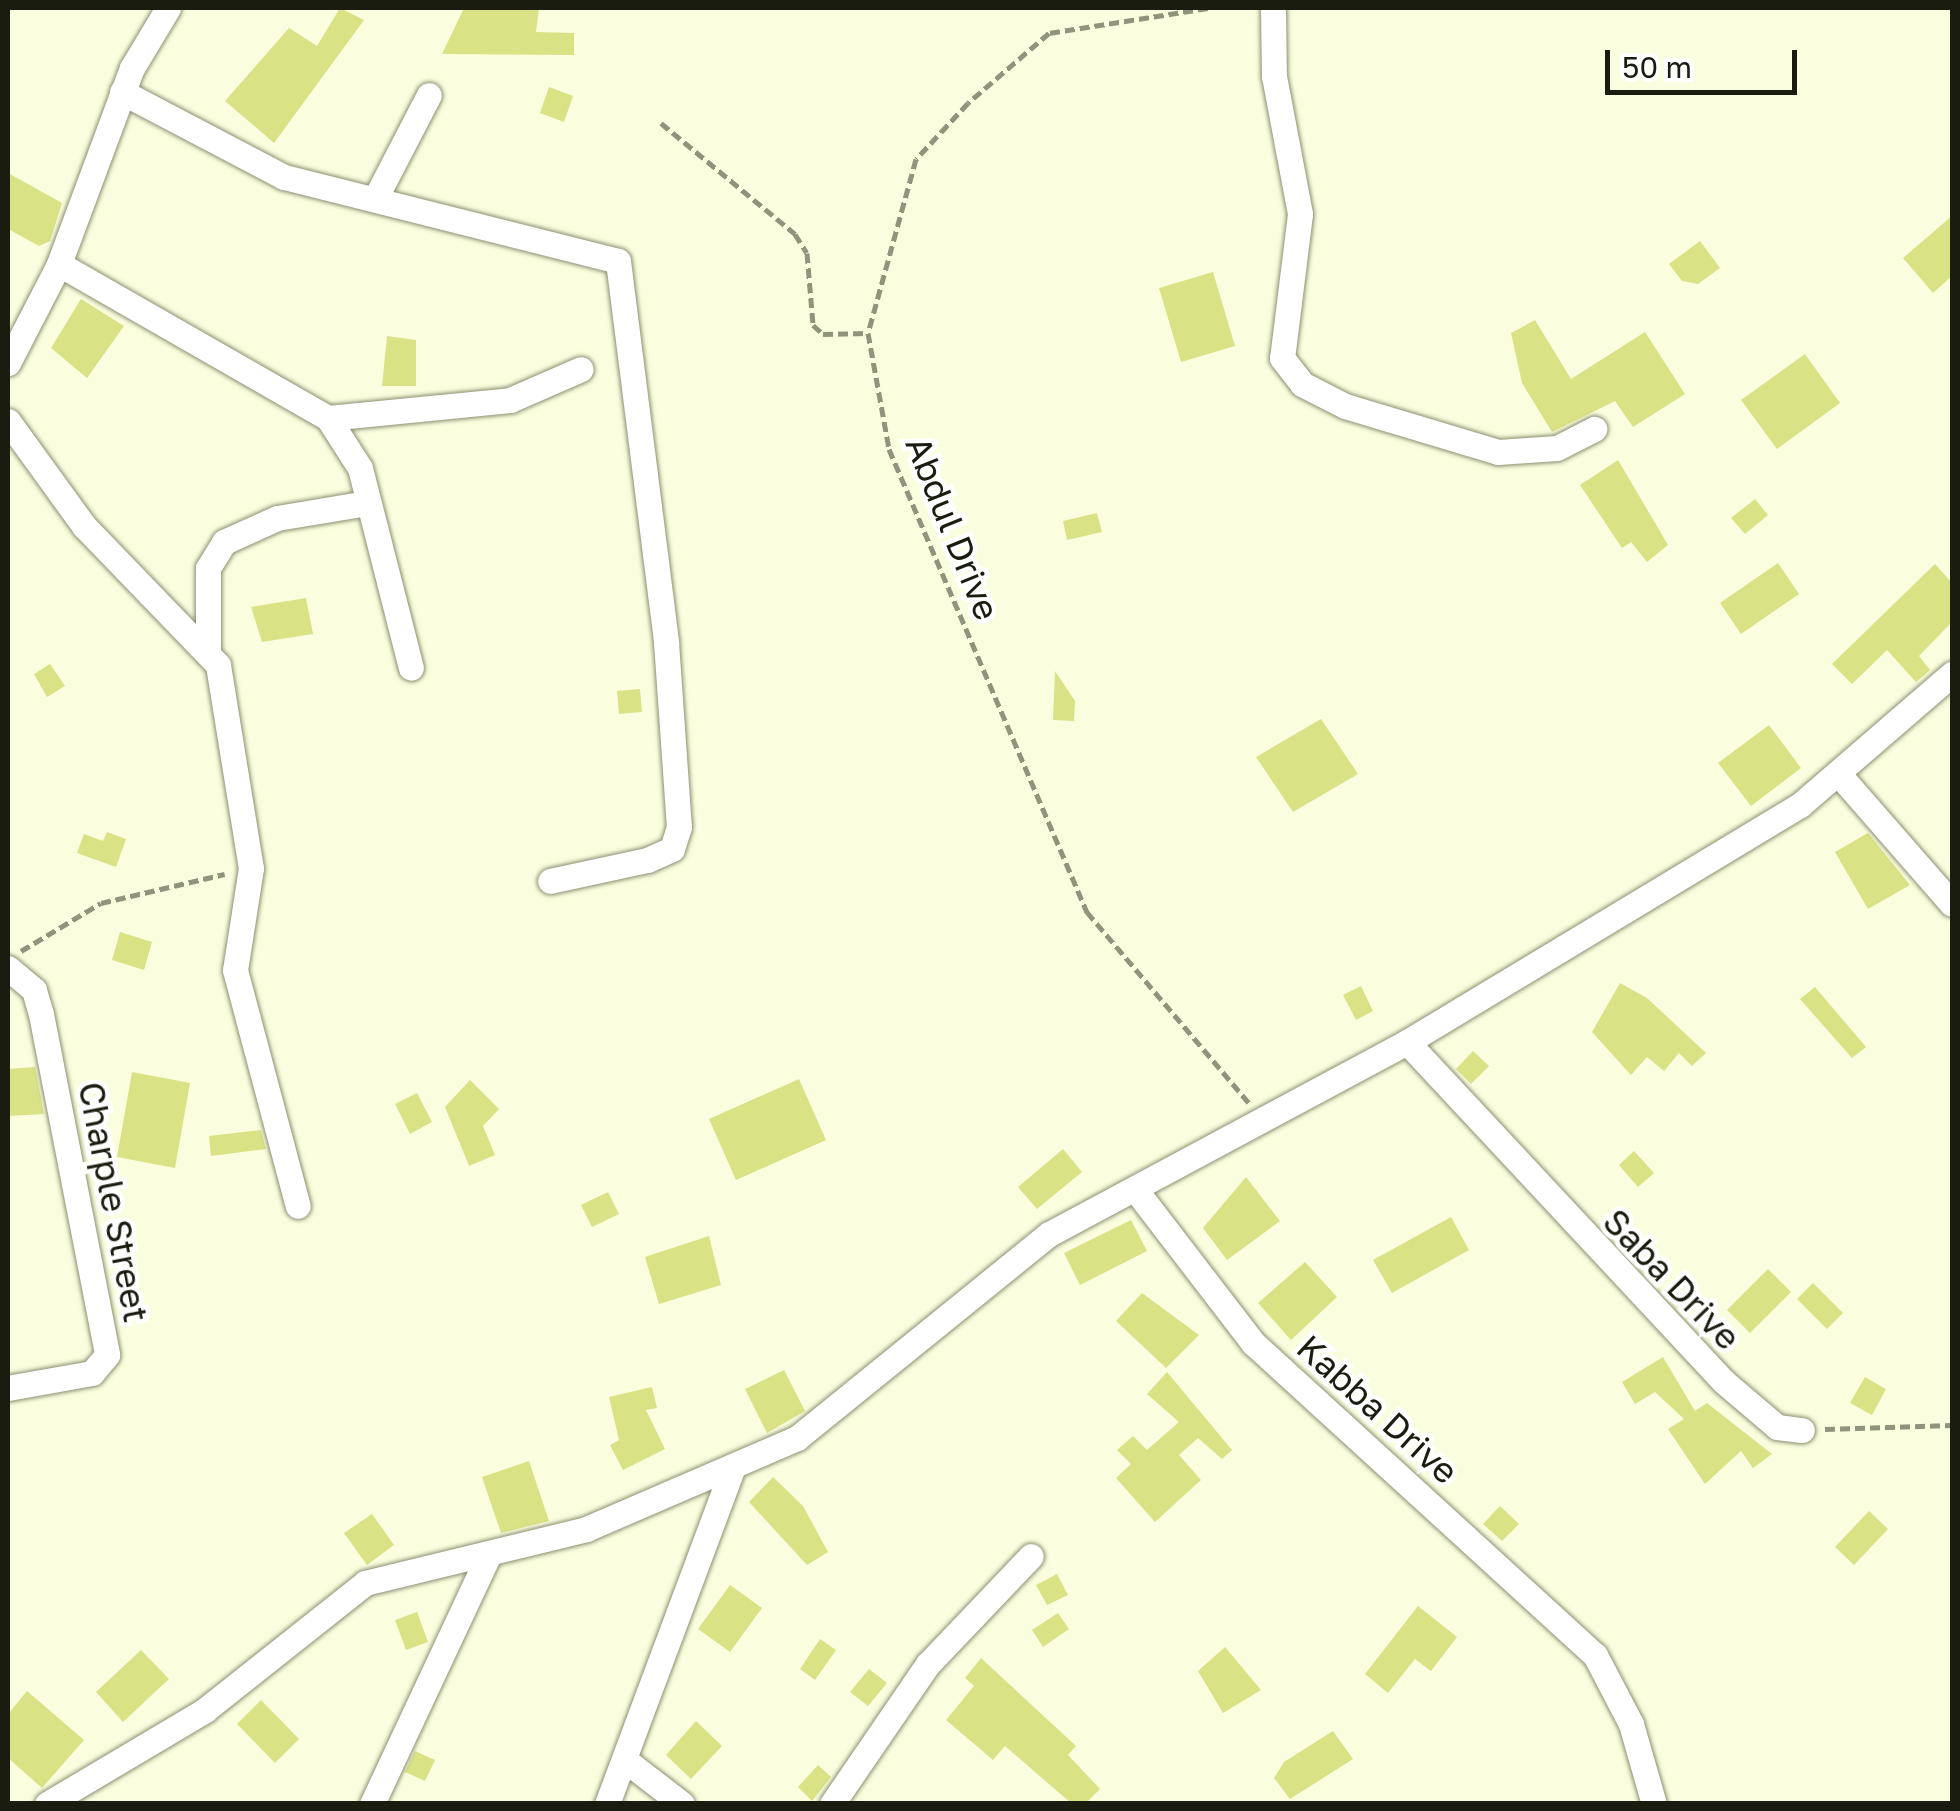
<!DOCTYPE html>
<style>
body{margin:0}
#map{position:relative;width:1960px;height:1811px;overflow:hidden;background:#fafede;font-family:"Golos Text",sans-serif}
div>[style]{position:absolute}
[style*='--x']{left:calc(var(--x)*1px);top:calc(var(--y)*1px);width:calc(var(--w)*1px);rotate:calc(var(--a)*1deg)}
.building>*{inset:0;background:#dae286}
.path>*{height:5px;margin-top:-2.5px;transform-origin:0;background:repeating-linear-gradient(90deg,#91947d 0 10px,transparent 0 15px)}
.roads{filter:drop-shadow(0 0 2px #8c8f72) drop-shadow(0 0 2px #8c8f72)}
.street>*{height:25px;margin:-12.5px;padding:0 12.5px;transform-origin:12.5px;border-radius:12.5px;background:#fff}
span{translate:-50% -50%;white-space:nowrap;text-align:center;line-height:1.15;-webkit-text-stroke:9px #fff;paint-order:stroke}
.street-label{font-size:35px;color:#1b1c10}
.frame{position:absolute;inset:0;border:10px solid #1b1c10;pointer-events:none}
.scale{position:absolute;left:1605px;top:50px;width:192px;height:45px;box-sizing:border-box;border:5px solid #1b1c10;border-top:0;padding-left:12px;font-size:30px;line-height:35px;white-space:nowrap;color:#1b1c10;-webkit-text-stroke:8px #fff;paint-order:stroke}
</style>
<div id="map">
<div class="building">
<i style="clip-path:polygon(340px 8px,364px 20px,274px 143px,225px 101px,289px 28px,317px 46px)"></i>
<i style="clip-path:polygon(464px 8px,539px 8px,536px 32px,574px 33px,574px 55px,442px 54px)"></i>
<i style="clip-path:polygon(549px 87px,573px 96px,564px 122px,540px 113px)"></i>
<i style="clip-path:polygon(8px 173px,62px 203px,50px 241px,39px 246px,8px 229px)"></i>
<i style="clip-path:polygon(1952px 216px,1952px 276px,1933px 293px,1903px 258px)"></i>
<i style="clip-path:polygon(1700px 241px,1720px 268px,1698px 284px,1682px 281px,1669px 264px)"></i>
<i style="clip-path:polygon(1213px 272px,1235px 346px,1181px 362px,1159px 288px)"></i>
<i style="clip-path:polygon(81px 299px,124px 326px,87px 378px,51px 348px)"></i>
<i style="clip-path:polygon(1535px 320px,1571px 379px,1645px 332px,1685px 394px,1633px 427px,1615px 401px,1552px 432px,1522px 383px,1511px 333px)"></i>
<i style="clip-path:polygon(387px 336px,416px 340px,416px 386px,382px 386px)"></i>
<i style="clip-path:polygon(1805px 354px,1840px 403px,1777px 449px,1741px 400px)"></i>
<i style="clip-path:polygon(1618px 460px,1668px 545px,1647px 562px,1631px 542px,1622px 548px,1580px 485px)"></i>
<i style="clip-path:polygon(1755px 499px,1768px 515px,1745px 534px,1731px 518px)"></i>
<i style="clip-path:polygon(1097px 513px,1102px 532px,1067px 540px,1063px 521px)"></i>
<i style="clip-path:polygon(1778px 563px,1799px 594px,1741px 634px,1720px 603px)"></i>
<i style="clip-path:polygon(1935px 564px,1952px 583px,1952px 622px,1919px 656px,1930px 670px,1916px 682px,1887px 650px,1852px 684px,1832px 664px)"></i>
<i style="clip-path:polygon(306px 598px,313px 634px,262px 642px,251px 607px)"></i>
<i style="clip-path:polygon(50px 664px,65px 686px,47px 697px,34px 674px)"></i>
<i style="clip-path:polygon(1055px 671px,1075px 701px,1074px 721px,1053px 720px)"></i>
<i style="clip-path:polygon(640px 689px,642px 712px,619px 714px,617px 691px)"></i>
<i style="clip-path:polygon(1321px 719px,1358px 774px,1293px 812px,1256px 757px)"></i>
<i style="clip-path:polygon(1769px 725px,1801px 768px,1751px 806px,1718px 763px)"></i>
<i style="clip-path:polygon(107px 832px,126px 839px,116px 867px,77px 853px,84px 834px,103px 841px)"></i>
<i style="clip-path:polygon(1868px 833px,1910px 885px,1868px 909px,1835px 852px)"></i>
<i style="clip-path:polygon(120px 932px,152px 942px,144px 970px,112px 960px)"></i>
<i style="clip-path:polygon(1620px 983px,1647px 998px,1706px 1053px,1692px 1066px,1679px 1053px,1664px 1071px,1647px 1057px,1631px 1075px,1592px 1032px)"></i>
<i style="clip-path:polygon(1361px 986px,1373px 1011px,1356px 1020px,1343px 995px)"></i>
<i style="clip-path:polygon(1815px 987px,1866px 1047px,1852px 1058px,1800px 999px)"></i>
<i style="clip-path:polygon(1473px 1051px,1489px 1066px,1471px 1084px,1456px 1069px)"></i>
<i style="clip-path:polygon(35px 1067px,44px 1114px,8px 1116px,8px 1069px)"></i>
<i style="clip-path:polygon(132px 1072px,190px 1083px,175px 1168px,117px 1157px)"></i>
<i style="clip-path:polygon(799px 1079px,826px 1140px,736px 1180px,709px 1119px)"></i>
<i style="clip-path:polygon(470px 1080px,499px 1109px,483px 1126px,495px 1155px,469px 1166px,445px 1107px)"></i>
<i style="clip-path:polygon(417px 1093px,432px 1122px,410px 1134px,395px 1104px)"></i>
<i style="clip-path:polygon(261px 1130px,266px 1149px,211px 1156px,209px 1136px)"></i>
<i style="clip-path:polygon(1063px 1149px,1082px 1172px,1037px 1209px,1018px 1187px)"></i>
<i style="clip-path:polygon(1634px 1151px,1654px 1173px,1638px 1187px,1619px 1165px)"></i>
<i style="clip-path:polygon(1246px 1177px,1280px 1221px,1227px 1260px,1203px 1228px)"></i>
<i style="clip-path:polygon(608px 1192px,619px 1214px,592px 1227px,581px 1205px)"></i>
<i style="clip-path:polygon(1451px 1217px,1469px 1250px,1392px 1293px,1373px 1260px)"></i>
<i style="clip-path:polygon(1131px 1220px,1147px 1251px,1080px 1285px,1064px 1253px)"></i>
<i style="clip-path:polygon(709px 1236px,721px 1285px,659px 1304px,645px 1257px)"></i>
<i style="clip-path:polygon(1305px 1262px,1337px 1297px,1291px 1340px,1258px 1303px)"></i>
<i style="clip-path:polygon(1768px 1269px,1791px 1292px,1750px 1333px,1727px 1310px)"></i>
<i style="clip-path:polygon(1813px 1283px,1843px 1313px,1827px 1329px,1797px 1299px)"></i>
<i style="clip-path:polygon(1142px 1293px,1199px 1335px,1166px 1368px,1116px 1321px)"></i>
<i style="clip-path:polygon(1663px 1357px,1695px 1411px,1707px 1403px,1772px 1454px,1753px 1468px,1741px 1451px,1705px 1484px,1668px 1429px,1684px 1419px,1655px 1392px,1635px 1404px,1622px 1382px)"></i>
<i style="clip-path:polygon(784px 1370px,805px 1411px,767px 1433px,745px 1389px)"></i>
<i style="clip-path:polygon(1167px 1372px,1232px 1450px,1222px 1459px,1198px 1438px,1179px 1455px,1201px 1480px,1155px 1522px,1116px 1478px,1131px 1464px,1117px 1450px,1133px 1436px,1147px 1450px,1179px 1422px,1147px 1394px)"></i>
<i style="clip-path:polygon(1865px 1377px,1886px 1389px,1872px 1415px,1850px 1403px)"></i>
<i style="clip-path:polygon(652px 1387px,657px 1408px,646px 1410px,665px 1449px,623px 1470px,610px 1445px,619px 1440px,609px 1397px)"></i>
<i style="clip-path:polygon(529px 1461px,549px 1521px,501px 1533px,482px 1477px)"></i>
<i style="clip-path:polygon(773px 1477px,803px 1506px,828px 1552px,807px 1565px,749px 1502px)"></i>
<i style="clip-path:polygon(1500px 1506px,1519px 1524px,1502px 1541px,1483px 1524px)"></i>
<i style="clip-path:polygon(1869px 1511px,1888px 1529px,1854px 1565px,1835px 1547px)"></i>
<i style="clip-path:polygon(372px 1514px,394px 1545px,367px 1565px,344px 1533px)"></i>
<i style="clip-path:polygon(1057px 1574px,1068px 1595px,1047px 1605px,1036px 1585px)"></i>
<i style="clip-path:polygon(730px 1585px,762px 1608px,730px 1652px,698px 1629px)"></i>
<i style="clip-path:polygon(1418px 1606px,1457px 1637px,1431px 1671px,1415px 1659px,1388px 1693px,1365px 1674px)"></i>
<i style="clip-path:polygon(417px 1612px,428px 1642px,406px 1650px,395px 1620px)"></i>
<i style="clip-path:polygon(1058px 1613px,1069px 1629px,1043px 1647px,1032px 1630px)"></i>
<i style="clip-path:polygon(820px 1639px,836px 1650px,815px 1680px,800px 1669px)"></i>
<i style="clip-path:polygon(1225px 1647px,1261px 1690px,1223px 1713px,1198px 1671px)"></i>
<i style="clip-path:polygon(141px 1650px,169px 1679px,123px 1722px,96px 1692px)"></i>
<i style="clip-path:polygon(981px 1658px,1076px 1746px,1068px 1755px,1100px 1789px,1085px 1804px,1072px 1804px,1005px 1746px,993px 1760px,946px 1720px,974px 1686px,965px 1678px)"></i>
<i style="clip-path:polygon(869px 1669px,887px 1683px,868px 1706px,850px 1692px)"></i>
<i style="clip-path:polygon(27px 1691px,84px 1740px,42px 1788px,8px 1758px,8px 1714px)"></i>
<i style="clip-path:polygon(261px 1700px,299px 1739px,275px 1763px,237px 1724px)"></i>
<i style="clip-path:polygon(696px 1721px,722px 1746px,691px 1779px,666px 1755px)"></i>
<i style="clip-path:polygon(1333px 1731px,1353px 1759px,1290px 1799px,1274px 1778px,1284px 1762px)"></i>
<i style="clip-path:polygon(415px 1751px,435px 1760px,425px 1781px,405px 1772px)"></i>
<i style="clip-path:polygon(818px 1765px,831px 1777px,812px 1801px,798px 1787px)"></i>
</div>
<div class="path">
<i style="--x:1208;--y:8;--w:161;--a:171.1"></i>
<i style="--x:1049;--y:33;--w:107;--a:139.2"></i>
<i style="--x:968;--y:103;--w:76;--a:132.9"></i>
<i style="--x:916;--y:159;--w:180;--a:105.4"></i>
<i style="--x:868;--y:333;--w:118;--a:79.7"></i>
<i style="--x:889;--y:449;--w:504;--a:66.85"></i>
<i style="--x:1087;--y:912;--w:250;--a:49.7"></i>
<i style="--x:661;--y:123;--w:174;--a:39.6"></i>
<i style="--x:795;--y:234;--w:22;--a:58"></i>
<i style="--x:807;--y:253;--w:72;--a:85.2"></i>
<i style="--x:813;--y:325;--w:13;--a:42"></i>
<i style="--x:823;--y:334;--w:45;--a:-1.3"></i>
<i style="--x:21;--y:951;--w:93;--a:-31"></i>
<i style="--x:101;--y:903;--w:127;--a:-13.2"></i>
<i style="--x:1825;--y:1429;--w:127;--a:-1.8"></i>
</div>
<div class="roads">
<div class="street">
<i style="--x:1273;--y:8;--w:68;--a:89.2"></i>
<i style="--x:1274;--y:76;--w:140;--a:79.3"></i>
<i style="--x:1300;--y:214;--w:145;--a:97.1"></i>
<i style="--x:1282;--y:358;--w:33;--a:52"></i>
<i style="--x:1302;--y:384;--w:48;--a:27.1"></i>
<i style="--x:1345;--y:406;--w:160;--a:16.7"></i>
<i style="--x:1498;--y:452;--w:59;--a:-3.9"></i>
<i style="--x:1557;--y:448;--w:42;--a:-27.2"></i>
<i style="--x:122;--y:92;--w:183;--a:27.7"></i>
<i style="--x:284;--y:177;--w:344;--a:14.1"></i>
<i style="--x:618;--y:261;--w:384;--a:82.8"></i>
<i style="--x:666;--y:642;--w:185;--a:86"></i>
<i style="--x:679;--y:827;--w:23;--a:108"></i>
<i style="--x:672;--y:849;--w:27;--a:156"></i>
<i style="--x:647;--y:860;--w:99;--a:167.8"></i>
<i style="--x:375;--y:199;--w:117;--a:-62.6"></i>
<i style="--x:59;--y:264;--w:310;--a:29.8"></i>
<i style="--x:328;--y:418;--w:59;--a:57.4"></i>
<i style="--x:360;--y:468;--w:206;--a:75.7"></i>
<i style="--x:8;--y:363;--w:111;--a:-62.7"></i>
<i style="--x:59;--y:264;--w:209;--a:-69.6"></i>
<i style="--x:132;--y:68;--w:70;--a:-59"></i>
<i style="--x:328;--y:418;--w:183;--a:-5.6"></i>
<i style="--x:510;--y:400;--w:77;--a:-23.6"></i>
<i style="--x:8;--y:421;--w:130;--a:54.1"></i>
<i style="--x:84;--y:526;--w:193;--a:46"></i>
<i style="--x:218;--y:665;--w:206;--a:80.8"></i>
<i style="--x:251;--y:868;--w:103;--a:98.9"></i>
<i style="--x:235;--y:970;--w:244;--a:75.1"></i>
<i style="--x:208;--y:648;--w:80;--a:-90"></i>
<i style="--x:208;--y:568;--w:31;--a:-58"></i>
<i style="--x:224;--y:542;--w:58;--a:-24.4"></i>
<i style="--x:277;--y:518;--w:86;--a:-9.4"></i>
<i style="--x:1842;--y:778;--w:167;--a:48.9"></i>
<i style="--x:8;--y:968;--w:34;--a:40"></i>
<i style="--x:34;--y:990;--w:25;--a:74"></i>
<i style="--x:41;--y:1014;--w:347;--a:79"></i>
<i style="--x:107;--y:1355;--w:23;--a:130"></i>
<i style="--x:92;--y:1373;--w:85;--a:169.9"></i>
<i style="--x:1407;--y:1042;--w:463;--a:47"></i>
<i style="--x:1723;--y:1381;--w:71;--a:40.4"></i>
<i style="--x:1777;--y:1427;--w:25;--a:7"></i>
<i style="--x:1138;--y:1193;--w:189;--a:52.5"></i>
<i style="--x:1253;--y:1343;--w:463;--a:42.4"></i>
<i style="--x:1595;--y:1655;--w:78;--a:62.4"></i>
<i style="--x:1631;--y:1724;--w:83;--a:74"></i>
<i style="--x:625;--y:1760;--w:72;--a:37.7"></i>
<i style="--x:47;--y:1804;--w:184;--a:-30.7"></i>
<i style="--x:205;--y:1710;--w:204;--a:-38.4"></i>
<i style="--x:365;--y:1583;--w:228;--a:-13.7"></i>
<i style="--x:586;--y:1529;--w:230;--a:-23.3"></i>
<i style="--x:797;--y:1438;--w:324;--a:-39"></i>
<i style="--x:1049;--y:1234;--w:406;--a:-28.2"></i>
<i style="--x:1407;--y:1042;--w:459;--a:-31.1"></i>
<i style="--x:1800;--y:805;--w:201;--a:-40.8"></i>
<i style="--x:372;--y:1804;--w:271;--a:-64.9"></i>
<i style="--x:607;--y:1804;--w:354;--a:-69.5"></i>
<i style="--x:832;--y:1804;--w:170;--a:-55.6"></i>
<i style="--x:928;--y:1664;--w:149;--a:-46.4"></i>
</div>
</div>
<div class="street-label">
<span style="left:953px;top:528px;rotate:68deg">Abdul Drive</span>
<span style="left:114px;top:1202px;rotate:79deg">Charple Street</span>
<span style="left:1672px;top:1279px;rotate:46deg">Saba Drive</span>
<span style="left:1378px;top:1409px;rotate:42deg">Kabba Drive</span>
</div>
<div class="frame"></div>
<div class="scale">50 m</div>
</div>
